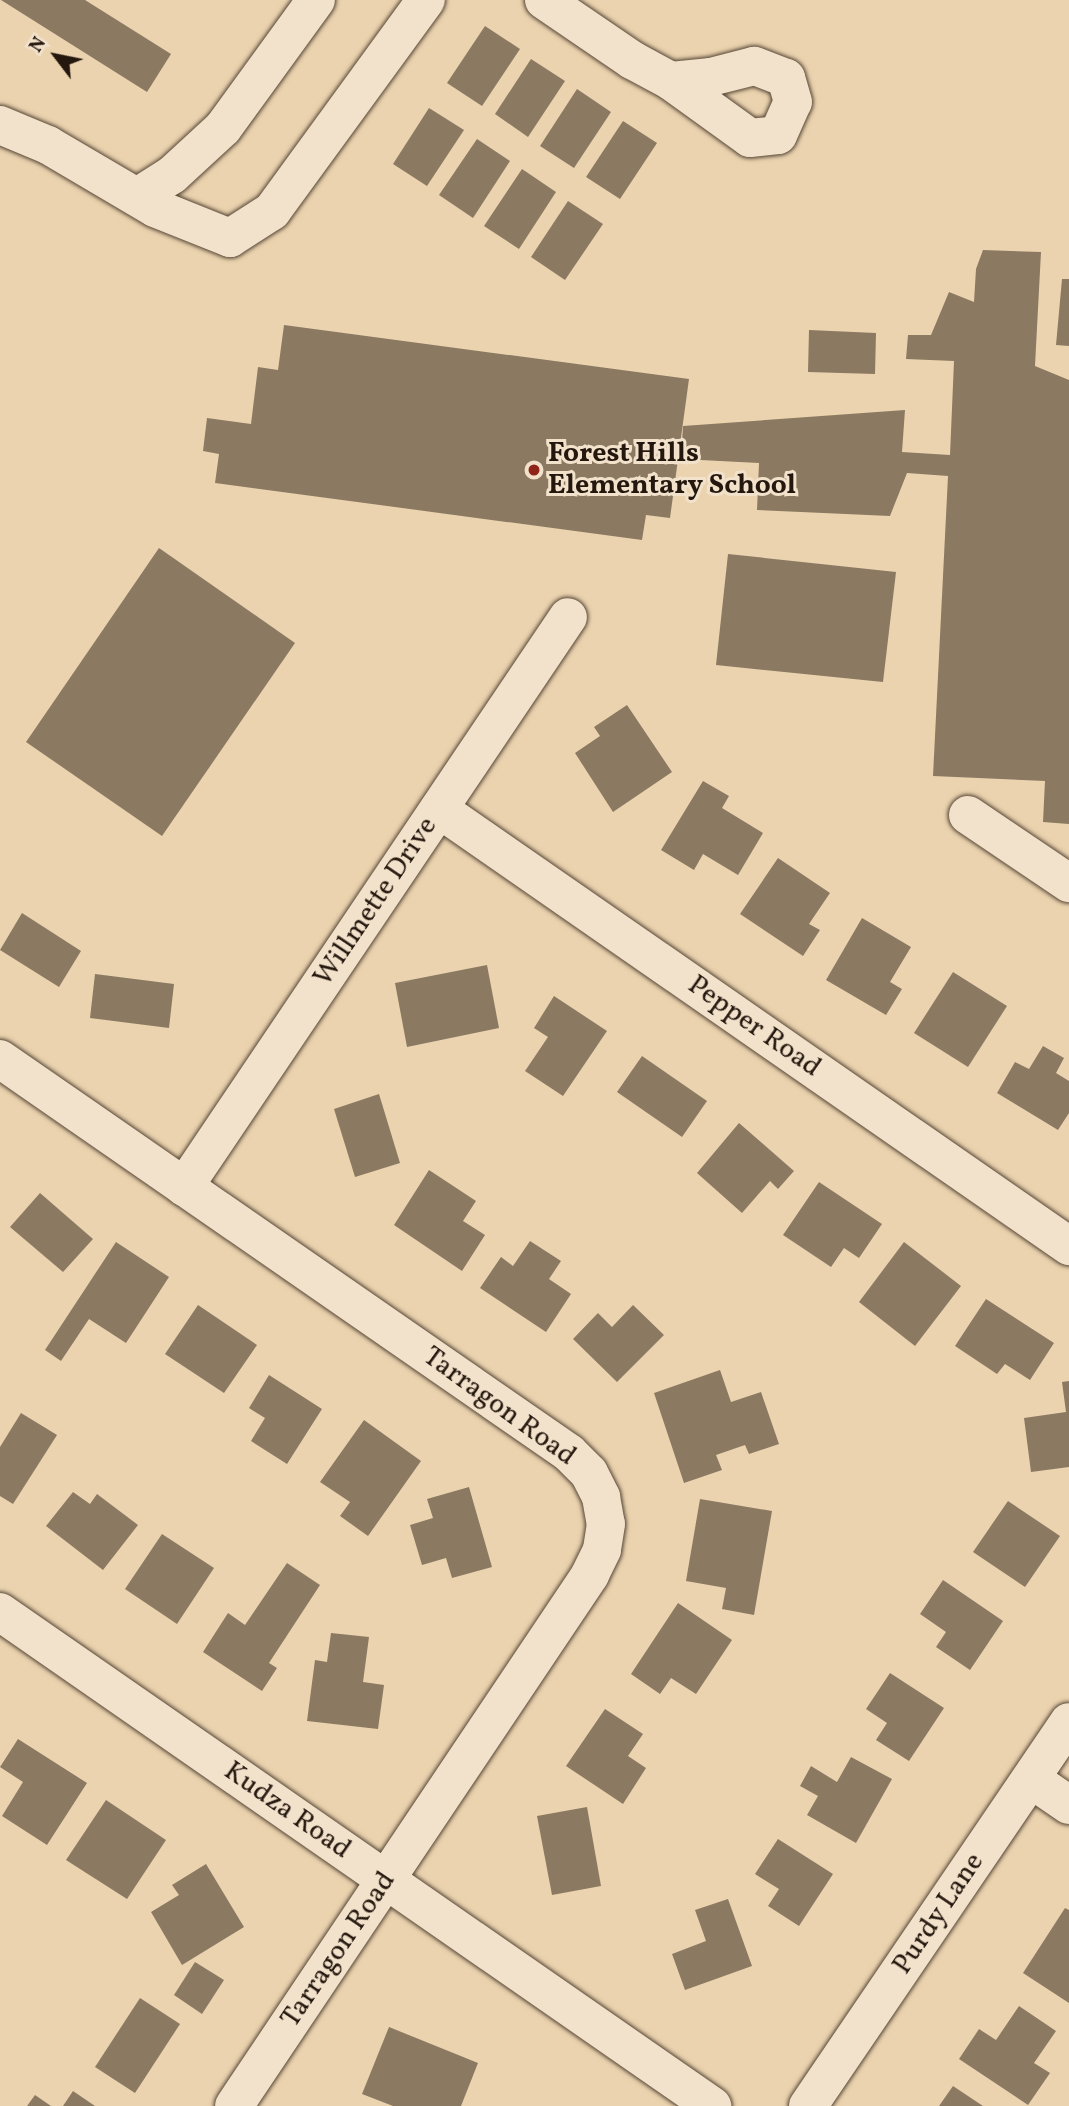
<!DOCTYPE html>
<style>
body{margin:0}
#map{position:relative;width:1069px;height:2106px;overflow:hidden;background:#ebd3af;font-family:Vollkorn,serif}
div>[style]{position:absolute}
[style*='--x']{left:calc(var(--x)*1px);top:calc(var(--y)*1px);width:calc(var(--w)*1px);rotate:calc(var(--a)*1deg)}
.building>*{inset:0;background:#8b7962}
.roads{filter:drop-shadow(0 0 2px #564636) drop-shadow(0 0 2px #564636)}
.minor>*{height:38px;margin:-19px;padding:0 19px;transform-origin:19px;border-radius:19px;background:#f2e2cb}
.dots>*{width:19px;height:19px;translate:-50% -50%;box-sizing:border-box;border:4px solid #f2e2cb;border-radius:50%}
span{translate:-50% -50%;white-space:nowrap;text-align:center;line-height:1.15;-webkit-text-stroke:6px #f2e2cb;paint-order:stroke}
.poi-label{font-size:28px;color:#24170e;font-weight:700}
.left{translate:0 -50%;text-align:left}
.street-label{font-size:28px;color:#24170e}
.north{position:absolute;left:21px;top:21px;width:70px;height:70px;-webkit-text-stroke:5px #f2e2cb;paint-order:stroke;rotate:302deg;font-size:19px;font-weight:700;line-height:28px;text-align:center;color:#24170e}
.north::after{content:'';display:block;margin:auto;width:24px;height:32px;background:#24170e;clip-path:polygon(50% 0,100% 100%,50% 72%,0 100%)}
</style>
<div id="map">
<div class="building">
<i style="clip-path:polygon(1px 0,85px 0,171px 54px,147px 92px)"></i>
<i style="clip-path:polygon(485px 26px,520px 49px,482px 106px,447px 83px)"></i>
<i style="clip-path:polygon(531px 59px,565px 81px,528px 137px,495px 114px)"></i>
<i style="clip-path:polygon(577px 89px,611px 112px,574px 168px,540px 146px)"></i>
<i style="clip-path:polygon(429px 108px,464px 130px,427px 186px,393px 164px)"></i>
<i style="clip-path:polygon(623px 121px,657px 143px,620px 199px,586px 177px)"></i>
<i style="clip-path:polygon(477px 139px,510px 161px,473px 218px,439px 195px)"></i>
<i style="clip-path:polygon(522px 169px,556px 192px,519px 249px,484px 226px)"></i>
<i style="clip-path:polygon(568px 201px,603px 224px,565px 280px,531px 257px)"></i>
<i style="clip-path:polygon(983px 250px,1041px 252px,1035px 366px,1069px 380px,1069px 824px,1043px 822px,1045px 781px,933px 776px,948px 476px,907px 473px,890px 516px,757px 510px,759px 463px,681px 459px,683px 426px,905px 410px,902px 452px,950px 455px,954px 361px,906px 359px,908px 335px,931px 335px,949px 292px,974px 302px,976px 269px)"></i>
<i style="clip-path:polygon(1062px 279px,1069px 279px,1069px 346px,1056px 345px)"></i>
<i style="clip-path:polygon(284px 325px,689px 379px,670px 518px,646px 515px,642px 540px,215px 483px,219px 454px,203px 451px,207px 418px,251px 424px,258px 367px,278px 370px)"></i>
<i style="clip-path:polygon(809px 330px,876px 333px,875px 374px,808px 372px)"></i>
<i style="clip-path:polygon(159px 548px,295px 643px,162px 836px,26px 742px)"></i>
<i style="clip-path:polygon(728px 554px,896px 572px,883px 682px,716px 665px)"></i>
<i style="clip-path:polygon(627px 705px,672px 772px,613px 812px,575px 753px,600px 736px,594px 727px)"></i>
<i style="clip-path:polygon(703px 781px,729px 796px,722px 808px,763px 833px,738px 875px,703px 854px,694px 870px,661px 850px)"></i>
<i style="clip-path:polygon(778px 858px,830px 893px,809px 924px,820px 930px,803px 956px,740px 914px)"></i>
<i style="clip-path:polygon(22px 913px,81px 951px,59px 987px,0 950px)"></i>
<i style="clip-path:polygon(862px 918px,911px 947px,890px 982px,902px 989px,886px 1015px,826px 980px)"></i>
<i style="clip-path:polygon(487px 965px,499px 1028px,407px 1047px,395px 983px)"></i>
<i style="clip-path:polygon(953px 972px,1007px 1006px,968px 1067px,914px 1033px)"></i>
<i style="clip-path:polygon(95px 974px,174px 984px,169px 1028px,90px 1018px)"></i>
<i style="clip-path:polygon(554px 996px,607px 1031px,563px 1096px,525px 1071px,548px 1037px,534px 1028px)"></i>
<i style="clip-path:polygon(1043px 1046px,1064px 1058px,1056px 1073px,1069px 1081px,1069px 1113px,1058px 1130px,997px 1093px,1015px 1062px,1029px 1069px)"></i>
<i style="clip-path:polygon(642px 1056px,707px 1101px,682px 1137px,617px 1092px)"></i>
<i style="clip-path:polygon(379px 1094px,400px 1163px,355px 1177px,334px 1109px)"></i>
<i style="clip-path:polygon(739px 1123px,794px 1171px,778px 1189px,770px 1181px,742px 1213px,697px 1173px)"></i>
<i style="clip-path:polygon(429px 1170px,476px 1201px,463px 1221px,485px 1235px,462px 1271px,394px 1225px)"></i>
<i style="clip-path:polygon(819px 1182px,882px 1224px,859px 1258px,844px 1248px,831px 1267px,783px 1235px)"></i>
<i style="clip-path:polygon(40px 1193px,93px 1239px,63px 1272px,10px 1227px)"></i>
<i style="clip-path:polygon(530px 1241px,561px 1261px,549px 1279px,571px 1294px,546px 1332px,480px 1288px,501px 1257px,513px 1266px)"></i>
<i style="clip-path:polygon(116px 1242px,169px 1277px,126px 1343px,89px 1319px,61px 1361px,45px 1350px)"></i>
<i style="clip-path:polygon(904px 1242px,961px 1286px,915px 1346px,859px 1302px)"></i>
<i style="clip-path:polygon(986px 1299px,1054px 1343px,1030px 1380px,1005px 1364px,997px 1374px,955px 1346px)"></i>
<i style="clip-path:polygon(198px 1305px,257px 1345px,224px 1393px,165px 1354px)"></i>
<i style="clip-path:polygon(633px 1305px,664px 1335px,617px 1382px,573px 1339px,598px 1313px,612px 1327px)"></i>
<i style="clip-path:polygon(720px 1370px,731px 1402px,761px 1392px,779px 1444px,749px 1454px,745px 1445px,716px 1455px,722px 1470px,684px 1483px,654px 1393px)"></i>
<i style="clip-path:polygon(269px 1375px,322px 1409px,287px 1464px,251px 1441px,265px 1418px,249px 1408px)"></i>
<i style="clip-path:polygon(1069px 1381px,1069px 1467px,1031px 1472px,1024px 1418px,1066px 1412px,1062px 1382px)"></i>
<i style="clip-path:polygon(21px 1413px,57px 1435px,13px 1504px,0 1496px,0 1447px)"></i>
<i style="clip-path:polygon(364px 1420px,421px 1461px,368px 1536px,340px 1516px,350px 1502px,320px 1482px)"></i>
<i style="clip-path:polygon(469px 1487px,492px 1567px,452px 1578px,446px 1558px,422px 1565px,410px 1525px,433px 1518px,427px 1499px)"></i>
<i style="clip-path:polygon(73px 1492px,90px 1504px,97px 1494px,138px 1525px,103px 1570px,46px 1526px)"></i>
<i style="clip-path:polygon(700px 1499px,772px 1511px,754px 1615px,722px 1609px,726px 1588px,686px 1581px)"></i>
<i style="clip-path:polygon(1008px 1501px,1060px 1536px,1025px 1587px,973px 1552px)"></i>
<i style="clip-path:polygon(162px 1534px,214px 1568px,177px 1624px,125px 1589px)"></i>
<i style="clip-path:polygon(287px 1563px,320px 1585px,269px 1663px,277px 1668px,262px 1691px,203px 1652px,228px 1613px,245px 1625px)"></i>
<i style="clip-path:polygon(943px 1580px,1003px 1621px,970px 1670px,936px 1647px,946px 1632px,920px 1614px)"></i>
<i style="clip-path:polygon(678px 1603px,732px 1640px,696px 1694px,671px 1678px,660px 1694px,631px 1674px)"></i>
<i style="clip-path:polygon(331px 1633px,369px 1637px,363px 1682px,384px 1685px,378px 1729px,307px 1721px,315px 1660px,327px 1662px)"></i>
<i style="clip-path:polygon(890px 1673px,944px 1708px,909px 1761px,876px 1740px,887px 1723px,866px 1709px)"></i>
<i style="clip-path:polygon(605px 1709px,643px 1734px,628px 1756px,646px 1768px,623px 1804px,566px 1766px)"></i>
<i style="clip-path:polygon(18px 1739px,87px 1783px,47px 1845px,2px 1816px,23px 1782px,0 1767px)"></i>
<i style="clip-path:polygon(851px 1757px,892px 1779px,856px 1843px,807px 1815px,818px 1796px,800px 1786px,811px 1766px,837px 1782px)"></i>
<i style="clip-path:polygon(106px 1800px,166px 1840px,127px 1899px,66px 1860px)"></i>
<i style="clip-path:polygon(587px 1807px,601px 1886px,552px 1895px,537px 1816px)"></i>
<i style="clip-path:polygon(778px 1839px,833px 1874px,799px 1926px,768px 1906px,779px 1889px,755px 1874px)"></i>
<i style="clip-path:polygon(206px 1864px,244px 1927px,182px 1965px,151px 1912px,179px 1895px,172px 1885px)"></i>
<i style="clip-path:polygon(728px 1899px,752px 1966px,685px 1990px,672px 1954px,706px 1941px,695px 1910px)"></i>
<i style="clip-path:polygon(1065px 1908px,1069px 1910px,1069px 2003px,1023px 1973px)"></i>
<i style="clip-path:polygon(195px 1962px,224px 1980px,202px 2014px,174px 1995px)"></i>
<i style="clip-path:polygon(140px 1998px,180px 2024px,135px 2093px,95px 2067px)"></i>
<i style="clip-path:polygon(1019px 2006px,1056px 2031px,1034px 2063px,1050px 2073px,1028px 2105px,959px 2059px,979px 2029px,996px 2040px)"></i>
<i style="clip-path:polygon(389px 2027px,478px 2063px,461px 2106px,393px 2106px,362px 2094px)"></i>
<i style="clip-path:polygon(953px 2086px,983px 2106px,939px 2106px)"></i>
<i style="clip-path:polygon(73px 2091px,95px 2106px,63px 2106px)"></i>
<i style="clip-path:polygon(35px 2095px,51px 2106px,27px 2106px)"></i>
</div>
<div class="roads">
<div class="minor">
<i style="--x:544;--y:0;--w:107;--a:34.3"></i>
<i style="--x:632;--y:60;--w:44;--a:28.3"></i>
<i style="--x:671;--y:81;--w:97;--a:35.8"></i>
<i style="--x:750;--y:138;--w:28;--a:-6"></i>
<i style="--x:778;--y:135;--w:36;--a:-66"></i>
<i style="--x:793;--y:102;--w:25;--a:-106"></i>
<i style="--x:786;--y:78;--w:34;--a:-159"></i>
<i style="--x:754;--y:66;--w:44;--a:165.7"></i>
<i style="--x:711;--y:77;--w:40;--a:174.3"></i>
<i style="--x:0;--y:125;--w:52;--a:22.6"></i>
<i style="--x:48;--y:145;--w:124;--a:30.5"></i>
<i style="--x:155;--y:208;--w:81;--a:21.8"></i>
<i style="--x:230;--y:238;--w:50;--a:-32.7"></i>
<i style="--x:272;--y:211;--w:261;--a:-53.9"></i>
<i style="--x:137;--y:197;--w:41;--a:-32.2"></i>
<i style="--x:172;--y:175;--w:69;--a:-42.7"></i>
<i style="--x:223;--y:128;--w:158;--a:-54"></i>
<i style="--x:439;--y:809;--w:767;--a:34.75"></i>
<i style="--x:968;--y:815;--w:122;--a:34"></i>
<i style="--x:0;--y:1059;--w:692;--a:34.7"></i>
<i style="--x:569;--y:1453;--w:28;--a:45"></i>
<i style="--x:589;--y:1473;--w:27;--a:63"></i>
<i style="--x:601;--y:1497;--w:27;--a:80"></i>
<i style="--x:606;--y:1524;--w:26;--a:99"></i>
<i style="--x:602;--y:1550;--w:28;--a:116"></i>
<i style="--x:590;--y:1575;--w:639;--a:123.84"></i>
<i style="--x:184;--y:1187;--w:687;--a:-56.03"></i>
<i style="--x:0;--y:1612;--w:867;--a:34.75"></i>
<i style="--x:1031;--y:1779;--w:46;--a:34.4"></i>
<i style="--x:808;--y:2106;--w:464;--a:-55.8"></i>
</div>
</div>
<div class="dots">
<i style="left:534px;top:470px;background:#8f2418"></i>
</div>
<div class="poi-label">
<span class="left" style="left:548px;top:470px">Forest Hills<br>Elementary School</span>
</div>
<div class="street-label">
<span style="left:376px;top:902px;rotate:-56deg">Willmette Drive</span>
<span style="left:754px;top:1027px;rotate:35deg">Pepper Road</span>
<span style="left:499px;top:1407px;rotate:36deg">Tarragon Road</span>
<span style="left:287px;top:1811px;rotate:35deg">Kudza Road</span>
<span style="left:939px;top:1914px;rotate:-56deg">Purdy Lane</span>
<span style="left:339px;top:1950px;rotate:-56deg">Tarragon Road</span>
</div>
<div class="north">N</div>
</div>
